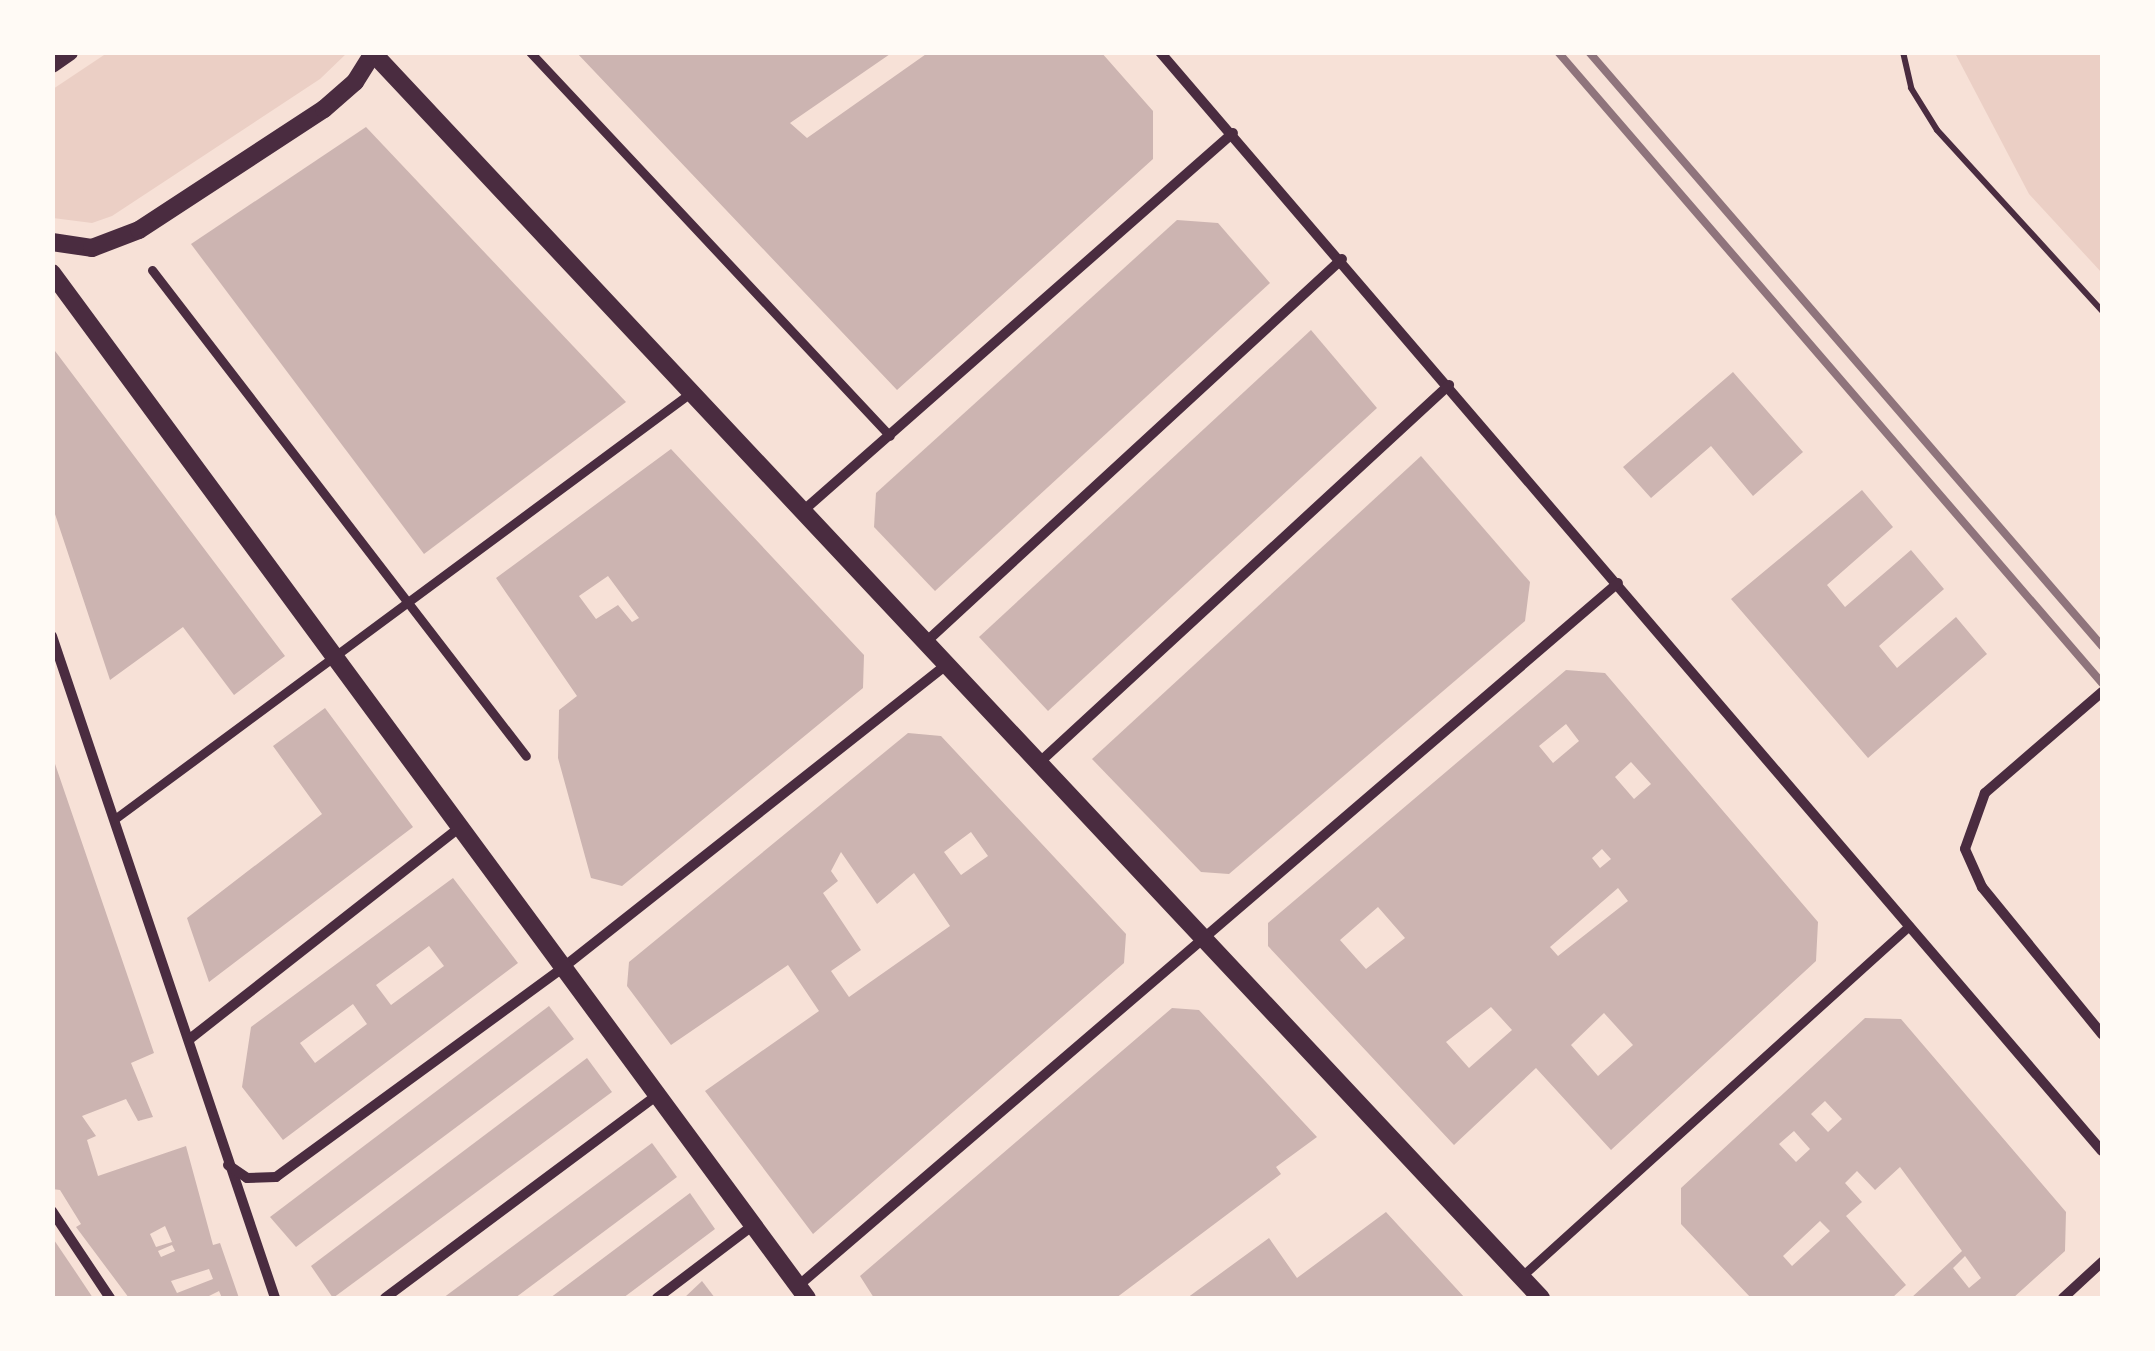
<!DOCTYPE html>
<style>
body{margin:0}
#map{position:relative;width:2155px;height:1351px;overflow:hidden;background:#f7e1d7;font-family:Jost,sans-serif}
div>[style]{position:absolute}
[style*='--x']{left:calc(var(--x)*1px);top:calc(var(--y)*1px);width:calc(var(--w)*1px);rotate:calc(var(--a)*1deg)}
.green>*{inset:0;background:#ebcfc5}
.building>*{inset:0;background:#ccb4b1}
.path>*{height:6px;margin:-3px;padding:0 3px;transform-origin:3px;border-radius:3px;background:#4a2c40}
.pedestrian>*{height:9px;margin:-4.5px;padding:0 4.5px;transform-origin:4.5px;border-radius:4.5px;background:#4a2c40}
.minor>*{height:10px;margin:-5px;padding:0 5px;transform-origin:5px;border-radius:5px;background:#4a2c40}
.tertiary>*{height:18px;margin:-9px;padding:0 9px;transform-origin:9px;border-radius:9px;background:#4a2c40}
.rail>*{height:8px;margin:-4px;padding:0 4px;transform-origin:4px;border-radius:4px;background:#8f747c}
span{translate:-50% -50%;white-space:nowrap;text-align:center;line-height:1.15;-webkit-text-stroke:10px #fffaf5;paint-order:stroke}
.frame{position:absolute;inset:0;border:55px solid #fffaf5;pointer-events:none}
</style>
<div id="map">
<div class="green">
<i style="clip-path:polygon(107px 53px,107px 52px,347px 53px,320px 79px,112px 216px,92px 223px,53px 218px,53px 89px)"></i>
<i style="clip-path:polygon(1955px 53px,2102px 53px,2102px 273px,2029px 194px)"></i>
</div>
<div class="building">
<i style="clip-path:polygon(576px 52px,893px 52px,790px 123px,807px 138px,929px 52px,1101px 52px,1153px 111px,1153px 159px,897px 390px)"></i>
<i style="clip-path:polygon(366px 127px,626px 402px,424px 554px,191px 244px)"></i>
<i style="clip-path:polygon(1177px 220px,1218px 223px,1270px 283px,935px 591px,874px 527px,876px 493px)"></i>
<i style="clip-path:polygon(1311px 330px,1377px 408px,1048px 711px,979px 637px)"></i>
<i style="clip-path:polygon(52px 347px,285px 656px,234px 695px,183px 627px,110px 680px,52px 505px)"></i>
<i style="clip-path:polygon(1733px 372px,1803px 452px,1753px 496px,1711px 446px,1651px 498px,1623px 467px)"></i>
<i style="clip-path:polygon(evenodd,671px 449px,864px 655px,863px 688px,622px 886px,591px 878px,558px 758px,559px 710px,577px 696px,496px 578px,671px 449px,608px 576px,639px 618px,632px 622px,618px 605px,596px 619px,579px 596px,608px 576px)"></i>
<i style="clip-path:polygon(1421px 456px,1530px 582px,1525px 621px,1229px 874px,1201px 872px,1092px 759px)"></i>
<i style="clip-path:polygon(1862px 490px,1893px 527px,1827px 585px,1845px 607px,1911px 550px,1944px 589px,1879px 646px,1897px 668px,1956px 617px,1987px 654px,1868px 758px,1731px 599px)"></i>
<i style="clip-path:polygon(evenodd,1566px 670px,1605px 673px,1818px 922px,1816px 961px,1611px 1150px,1536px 1068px,1454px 1145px,1268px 946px,1268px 923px,1566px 670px,1566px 724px,1579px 741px,1553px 763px,1539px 746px,1566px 724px,1566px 670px,1631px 762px,1651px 784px,1634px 799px,1615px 777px,1631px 762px,1566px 670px,1602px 849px,1611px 859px,1600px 868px,1592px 858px,1602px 849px,1566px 670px,1618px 888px,1628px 901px,1558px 956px,1550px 947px,1618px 888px,1566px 670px,1378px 907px,1405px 938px,1366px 969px,1340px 940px,1378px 907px,1566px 670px,1491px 1007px,1512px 1030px,1469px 1068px,1446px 1042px,1491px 1007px,1566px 670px,1604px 1013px,1633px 1045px,1598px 1076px,1571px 1045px,1604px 1013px)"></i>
<i style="clip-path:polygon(325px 708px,413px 827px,209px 982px,187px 918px,322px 814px,273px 746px)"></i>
<i style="clip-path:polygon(evenodd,908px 733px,941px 736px,1126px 934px,1124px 963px,813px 1234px,705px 1091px,819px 1011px,788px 965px,671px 1045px,627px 986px,629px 962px,908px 733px,971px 832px,988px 856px,961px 875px,944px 852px,971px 832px,908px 733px,841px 852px,877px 904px,914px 873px,950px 926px,849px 997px,831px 971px,861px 950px,823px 893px,838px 881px,831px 871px,841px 852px)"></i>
<i style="clip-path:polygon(evenodd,53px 758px,154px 1053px,131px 1063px,153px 1117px,138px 1121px,126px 1099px,82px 1116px,96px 1136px,87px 1140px,98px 1176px,186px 1146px,213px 1245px,220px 1243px,239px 1298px,222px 1298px,219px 1291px,205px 1298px,129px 1298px,76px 1227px,81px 1224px,60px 1190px,52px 1189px,53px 758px,165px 1226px,172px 1242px,156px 1247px,150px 1234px,165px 1226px,53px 758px,172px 1245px,175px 1251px,161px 1257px,158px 1251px,172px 1245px,53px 758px,209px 1269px,213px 1279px,177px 1293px,171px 1281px,209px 1269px)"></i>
<i style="clip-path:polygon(evenodd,453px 878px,518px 963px,283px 1140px,242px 1087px,251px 1027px,453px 878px,429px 946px,444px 966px,391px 1005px,376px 985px,429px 946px,453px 878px,353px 1004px,367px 1024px,315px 1063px,300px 1043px,353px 1004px)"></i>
<i style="clip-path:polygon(549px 1006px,574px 1039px,296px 1247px,270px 1217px)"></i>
<i style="clip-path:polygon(1172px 1008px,1199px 1010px,1317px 1137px,1276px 1167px,1281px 1174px,1116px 1298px,874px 1298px,860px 1276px)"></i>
<i style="clip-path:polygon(evenodd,1865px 1018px,1901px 1019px,2066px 1212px,2065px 1251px,2013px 1298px,1911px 1298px,1962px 1251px,1900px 1167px,1875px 1190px,1857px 1171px,1845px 1183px,1862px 1202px,1846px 1216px,1906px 1285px,1892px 1298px,1751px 1298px,1681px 1224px,1681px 1188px,1865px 1018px,1825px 1101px,1842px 1119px,1828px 1132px,1811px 1114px,1825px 1101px,1865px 1018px,1794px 1131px,1810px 1149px,1796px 1162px,1779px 1144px,1794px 1131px,1865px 1018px,1820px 1221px,1830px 1231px,1792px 1266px,1783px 1256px,1820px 1221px,1865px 1018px,1965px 1256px,1981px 1278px,1969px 1288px,1953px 1268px,1965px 1256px)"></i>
<i style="clip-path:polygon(587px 1058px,612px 1092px,333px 1298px,311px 1266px)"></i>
<i style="clip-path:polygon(652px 1143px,677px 1177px,515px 1298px,443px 1298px)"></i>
<i style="clip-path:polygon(690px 1193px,715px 1229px,623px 1298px,550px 1298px)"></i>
<i style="clip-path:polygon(1386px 1212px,1465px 1298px,1187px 1298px,1269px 1238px,1297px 1278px)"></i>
<i style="clip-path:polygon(52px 1237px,73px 1268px,93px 1298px,52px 1298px)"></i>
<i style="clip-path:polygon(702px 1281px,715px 1298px,684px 1298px)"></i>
</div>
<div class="path">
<i style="--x:1903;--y:52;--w:37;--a:77"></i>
<i style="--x:1911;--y:88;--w:49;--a:58.2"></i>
<i style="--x:1937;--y:130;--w:245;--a:47.6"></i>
</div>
<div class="pedestrian">
<i style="--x:530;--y:52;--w:526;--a:46.85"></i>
<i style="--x:152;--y:270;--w:613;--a:52.42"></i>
<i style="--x:116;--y:818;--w:713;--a:-36.5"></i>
<i style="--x:1522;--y:1276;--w:522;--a:-42.13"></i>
</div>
<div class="minor">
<i style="--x:1160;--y:52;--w:1447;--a:49.4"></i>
<i style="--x:804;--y:510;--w:571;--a:-41.31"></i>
<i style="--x:52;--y:636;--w:699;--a:71.38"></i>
<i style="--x:927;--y:641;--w:564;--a:-42.63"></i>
<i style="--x:2102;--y:692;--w:155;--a:139.2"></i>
<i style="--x:1985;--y:793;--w:59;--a:109.7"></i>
<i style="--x:1965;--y:849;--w:42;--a:65.9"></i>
<i style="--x:1982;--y:887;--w:190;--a:50.8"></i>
<i style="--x:1041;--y:761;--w:555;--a:-42.66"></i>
<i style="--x:191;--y:1038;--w:339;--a:-38.1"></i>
<i style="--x:228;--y:1165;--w:23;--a:34"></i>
<i style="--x:247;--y:1178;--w:29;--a:-2"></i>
<i style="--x:276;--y:1177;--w:358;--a:-36.1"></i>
<i style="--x:565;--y:966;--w:488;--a:-38.3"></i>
<i style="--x:52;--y:1211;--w:105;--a:56.3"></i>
<i style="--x:798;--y:1286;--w:1080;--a:-40.61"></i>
<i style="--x:385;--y:1298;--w:338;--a:-36.7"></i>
<i style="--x:657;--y:1298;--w:118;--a:-37.1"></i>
<i style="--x:2063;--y:1298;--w:53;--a:-42.7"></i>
</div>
<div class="tertiary">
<i style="--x:373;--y:53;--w:1707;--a:46.83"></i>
<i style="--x:52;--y:64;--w:21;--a:-35"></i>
<i style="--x:52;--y:242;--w:40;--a:8.5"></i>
<i style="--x:92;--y:248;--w:50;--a:-21"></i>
<i style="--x:139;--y:230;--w:221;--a:-33.2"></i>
<i style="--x:324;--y:109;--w:41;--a:-41.1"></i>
<i style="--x:355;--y:82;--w:36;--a:-58"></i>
<i style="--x:52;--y:273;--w:1273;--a:53.63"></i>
</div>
<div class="rail">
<i style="--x:1558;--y:52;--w:833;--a:49.23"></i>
<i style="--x:1589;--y:52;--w:785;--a:49.18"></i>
</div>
<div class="frame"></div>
</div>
